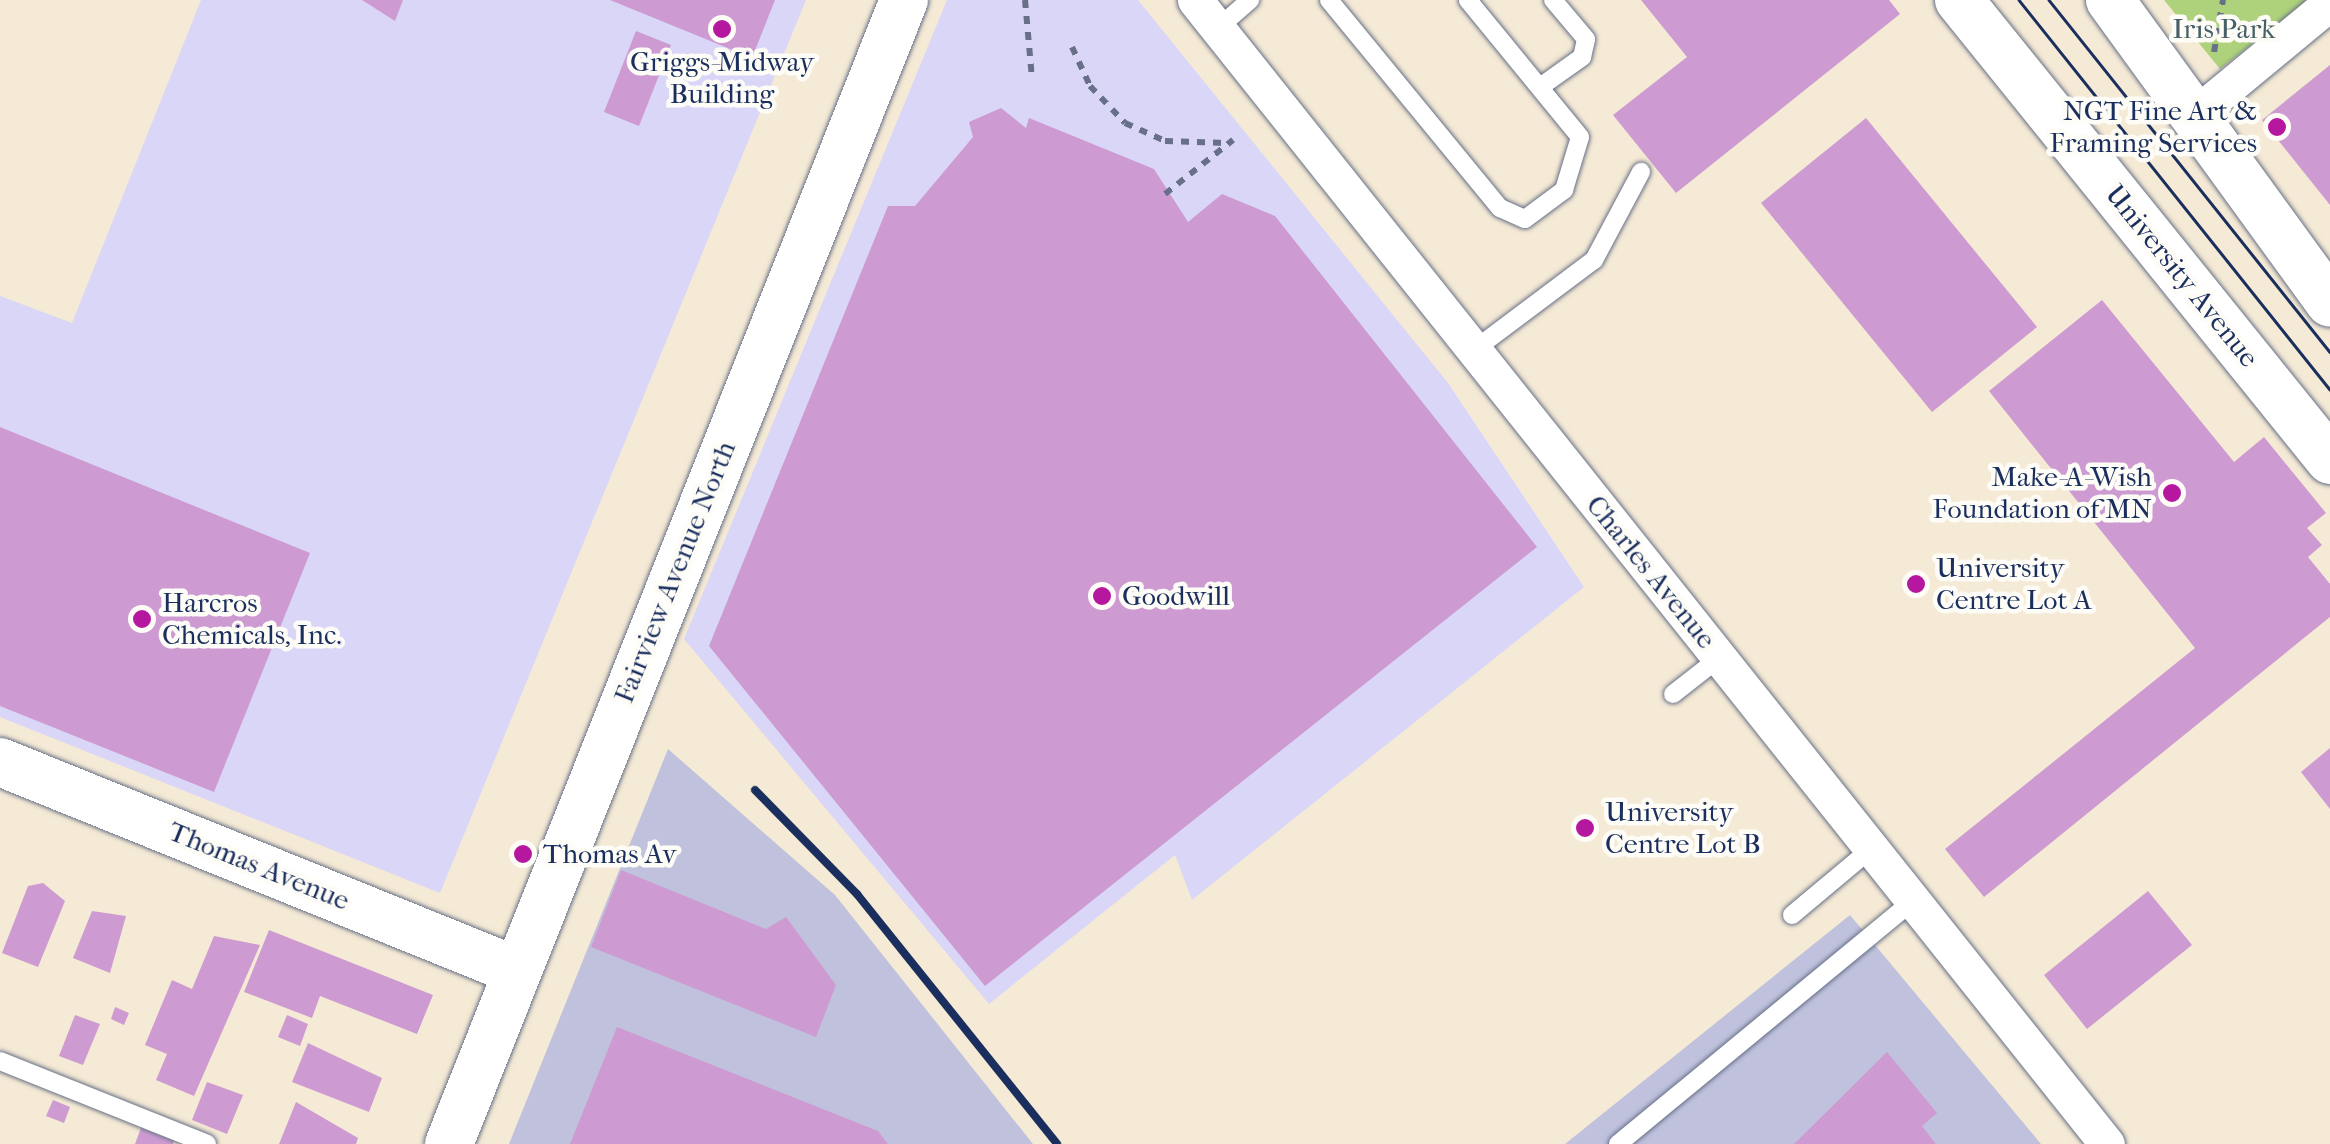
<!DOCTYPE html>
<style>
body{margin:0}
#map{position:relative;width:2330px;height:1144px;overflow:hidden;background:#f5ead5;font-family:"IM FELL French Canon",serif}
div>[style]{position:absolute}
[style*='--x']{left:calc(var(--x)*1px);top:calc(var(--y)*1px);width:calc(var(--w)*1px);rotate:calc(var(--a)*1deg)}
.built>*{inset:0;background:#d9d6f7}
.industrial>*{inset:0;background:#c0c2dd}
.green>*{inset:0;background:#aed27b}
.building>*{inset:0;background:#cd9bd1}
.path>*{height:6px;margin-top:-3px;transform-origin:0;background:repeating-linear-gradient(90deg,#677088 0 8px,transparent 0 16px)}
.roads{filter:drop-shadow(0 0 2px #677088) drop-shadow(0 0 2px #677088)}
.lane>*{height:18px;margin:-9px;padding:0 9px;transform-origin:9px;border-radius:9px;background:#fff}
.street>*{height:35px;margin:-17.5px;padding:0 17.5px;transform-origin:17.5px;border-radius:17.5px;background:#fff}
.secondary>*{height:48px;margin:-24px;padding:0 24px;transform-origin:24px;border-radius:24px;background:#fff}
.tram>*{height:2.5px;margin:-1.25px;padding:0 1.25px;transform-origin:1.25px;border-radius:1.25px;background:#1b2f5e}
.rail>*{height:8px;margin:-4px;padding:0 4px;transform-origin:4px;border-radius:4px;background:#1b2f5e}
.dots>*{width:28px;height:28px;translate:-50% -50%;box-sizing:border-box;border:5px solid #fdfcf7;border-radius:50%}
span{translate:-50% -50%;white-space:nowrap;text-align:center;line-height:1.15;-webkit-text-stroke:9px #fdfcf7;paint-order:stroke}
.park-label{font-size:28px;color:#476067}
.poi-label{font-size:28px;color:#1b2f5e}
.right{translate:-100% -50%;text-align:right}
.left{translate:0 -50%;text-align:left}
.street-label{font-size:28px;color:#1b2f5e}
</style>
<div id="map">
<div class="built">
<i style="clip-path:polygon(201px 0,806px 0,440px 893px,0 717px,0 296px,72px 323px)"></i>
<i style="clip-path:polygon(947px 0,1138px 0,1448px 383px,1584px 587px,1192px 900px,1175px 855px,989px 1004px,684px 639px)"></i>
</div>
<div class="industrial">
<i style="clip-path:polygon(668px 749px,835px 895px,1033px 1144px,509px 1144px)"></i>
<i style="clip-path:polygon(1850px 915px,2041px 1144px,1565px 1144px)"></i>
</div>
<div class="green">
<i style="clip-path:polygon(2164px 0,2309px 0,2220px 69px)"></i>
</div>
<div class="building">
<i style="clip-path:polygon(362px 0,403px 0,395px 21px)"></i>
<i style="clip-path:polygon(610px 0,775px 0,752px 58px)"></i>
<i style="clip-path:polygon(1641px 0,1889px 0,1900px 14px,1676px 193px,1613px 115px,1687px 57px)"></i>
<i style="clip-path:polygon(636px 31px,671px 45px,639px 126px,604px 112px)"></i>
<i style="clip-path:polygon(2330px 65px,2330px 205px,2262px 120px)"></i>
<i style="clip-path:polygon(1001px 108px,1026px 128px,1029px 118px,1154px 169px,1188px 222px,1222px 194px,1275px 216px,1537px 547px,985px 986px,709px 646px,888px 206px,915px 206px,973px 137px,969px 122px)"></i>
<i style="clip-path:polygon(1866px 118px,2037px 327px,1932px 412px,1761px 203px)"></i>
<i style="clip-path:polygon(2102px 300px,2234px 462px,2264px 437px,2326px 513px,2307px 528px,2322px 545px,2308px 557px,2330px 584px,2330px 617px,1984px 897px,1945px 849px,2195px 648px,1989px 391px)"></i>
<i style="clip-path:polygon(0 427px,310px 553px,214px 792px,0 706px)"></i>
<i style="clip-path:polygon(2330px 748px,2330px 809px,2301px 772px)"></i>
<i style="clip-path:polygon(621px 870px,766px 929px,786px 917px,836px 985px,816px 1037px,591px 947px)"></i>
<i style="clip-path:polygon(43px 883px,65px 901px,38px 967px,2px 953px,28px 886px)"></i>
<i style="clip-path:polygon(2148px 891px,2192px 945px,2087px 1029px,2044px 975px)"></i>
<i style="clip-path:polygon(92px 911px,126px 916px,110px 973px,73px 958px)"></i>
<i style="clip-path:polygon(269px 930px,433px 995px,417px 1034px,320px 996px,312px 1018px,244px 992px)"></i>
<i style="clip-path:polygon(214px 936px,260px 945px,194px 1096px,156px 1080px,167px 1054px,145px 1045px,172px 980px,192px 989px)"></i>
<i style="clip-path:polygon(115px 1007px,129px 1013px,124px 1025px,111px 1019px)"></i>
<i style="clip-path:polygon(75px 1015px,100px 1024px,83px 1065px,59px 1056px)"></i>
<i style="clip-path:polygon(287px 1015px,308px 1024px,300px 1046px,278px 1037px)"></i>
<i style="clip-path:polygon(617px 1027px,878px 1131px,888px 1144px,570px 1144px)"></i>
<i style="clip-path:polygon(308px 1043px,382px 1078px,369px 1112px,292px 1082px)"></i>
<i style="clip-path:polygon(1887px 1052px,1937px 1113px,1922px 1126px,1936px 1144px,1794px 1144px)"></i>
<i style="clip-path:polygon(207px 1082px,243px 1095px,227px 1134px,192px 1120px)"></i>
<i style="clip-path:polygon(53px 1100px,70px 1107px,64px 1123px,46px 1116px)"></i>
<i style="clip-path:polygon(296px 1102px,358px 1138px,356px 1144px,279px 1144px)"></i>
<i style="clip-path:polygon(141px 1128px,174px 1141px,173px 1144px,135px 1144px)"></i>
</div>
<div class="path">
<i style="--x:1025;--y:0;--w:79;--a:84.9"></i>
<i style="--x:1072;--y:47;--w:43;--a:65.2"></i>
<i style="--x:1090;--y:86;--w:51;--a:46.6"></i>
<i style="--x:1125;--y:123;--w:44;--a:24.2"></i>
<i style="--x:1165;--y:141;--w:62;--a:1.8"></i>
<i style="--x:2214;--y:52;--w:53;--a:-80.2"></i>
<i style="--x:1165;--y:194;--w:87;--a:-38.5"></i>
</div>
<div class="roads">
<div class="lane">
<i style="--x:1329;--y:0;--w:269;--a:50.6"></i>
<i style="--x:1500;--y:208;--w:27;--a:24"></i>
<i style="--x:1525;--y:219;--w:49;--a:-36.6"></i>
<i style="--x:1564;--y:190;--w:55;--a:-73.2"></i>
<i style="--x:1580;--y:137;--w:177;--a:-129.3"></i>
<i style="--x:1218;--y:28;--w:43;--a:-41.2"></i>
<i style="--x:1540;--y:87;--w:52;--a:-35.5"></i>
<i style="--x:1582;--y:57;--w:18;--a:-77"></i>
<i style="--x:1586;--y:39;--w:51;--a:-130.2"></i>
<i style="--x:1474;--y:350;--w:150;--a:-36.9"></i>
<i style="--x:1594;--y:260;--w:100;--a:-61.9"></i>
<i style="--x:1673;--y:694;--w:58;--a:-38"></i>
<i style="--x:1792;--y:915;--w:103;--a:-39.9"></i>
<i style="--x:0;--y:1061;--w:223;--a:21.8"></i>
<i style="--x:1618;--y:1144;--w:382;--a:-39.5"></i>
</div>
<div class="street">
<i style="--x:1195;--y:0;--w:1463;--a:51.44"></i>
<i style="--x:2192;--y:117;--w:179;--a:-39.6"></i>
</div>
<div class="secondary">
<i style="--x:1959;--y:0;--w:591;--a:51.11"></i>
<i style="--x:2110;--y:0;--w:374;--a:54"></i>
<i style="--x:0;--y:762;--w:558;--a:22.01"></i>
<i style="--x:449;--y:1144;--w:1231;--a:-68.31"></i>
</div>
</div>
<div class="tram">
<i style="--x:2019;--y:0;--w:498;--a:51.4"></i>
<i style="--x:2049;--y:0;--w:450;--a:51.4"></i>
</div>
<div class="rail">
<i style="--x:755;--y:790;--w:146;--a:45.6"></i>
<i style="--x:857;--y:894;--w:320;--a:51.3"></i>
</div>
<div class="dots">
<i style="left:722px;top:29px;background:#b5179e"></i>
<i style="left:2277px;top:127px;background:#b5179e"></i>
<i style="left:2172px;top:493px;background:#b5179e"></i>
<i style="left:1916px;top:584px;background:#b5179e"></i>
<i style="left:1102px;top:596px;background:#b5179e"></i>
<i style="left:142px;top:619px;background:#b5179e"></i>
<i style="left:1585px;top:828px;background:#b5179e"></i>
<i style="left:523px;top:854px;background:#b5179e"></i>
</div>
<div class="park-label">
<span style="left:2224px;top:29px">Iris Park</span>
</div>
<div class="poi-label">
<span style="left:722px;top:78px">Griggs-Midway<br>Building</span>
<span class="right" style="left:2257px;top:127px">NGT Fine Art &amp;<br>Framing Services</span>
<span class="right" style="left:2152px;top:493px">Make-A-Wish<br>Foundation of MN</span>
<span class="left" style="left:1936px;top:584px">University<br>Centre Lot A</span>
<span class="left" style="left:1122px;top:596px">Goodwill</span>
<span class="left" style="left:162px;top:619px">Harcros<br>Chemicals, Inc.</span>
<span class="left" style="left:1605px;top:828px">University<br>Centre Lot B</span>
<span class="left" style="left:543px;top:854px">Thomas Av</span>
</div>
<div class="street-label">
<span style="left:2182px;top:276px;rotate:51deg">University Avenue</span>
<span style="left:675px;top:572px;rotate:-68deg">Fairview Avenue North</span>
<span style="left:1651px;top:572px;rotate:51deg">Charles Avenue</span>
<span style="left:259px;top:866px;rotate:22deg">Thomas Avenue</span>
</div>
</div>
